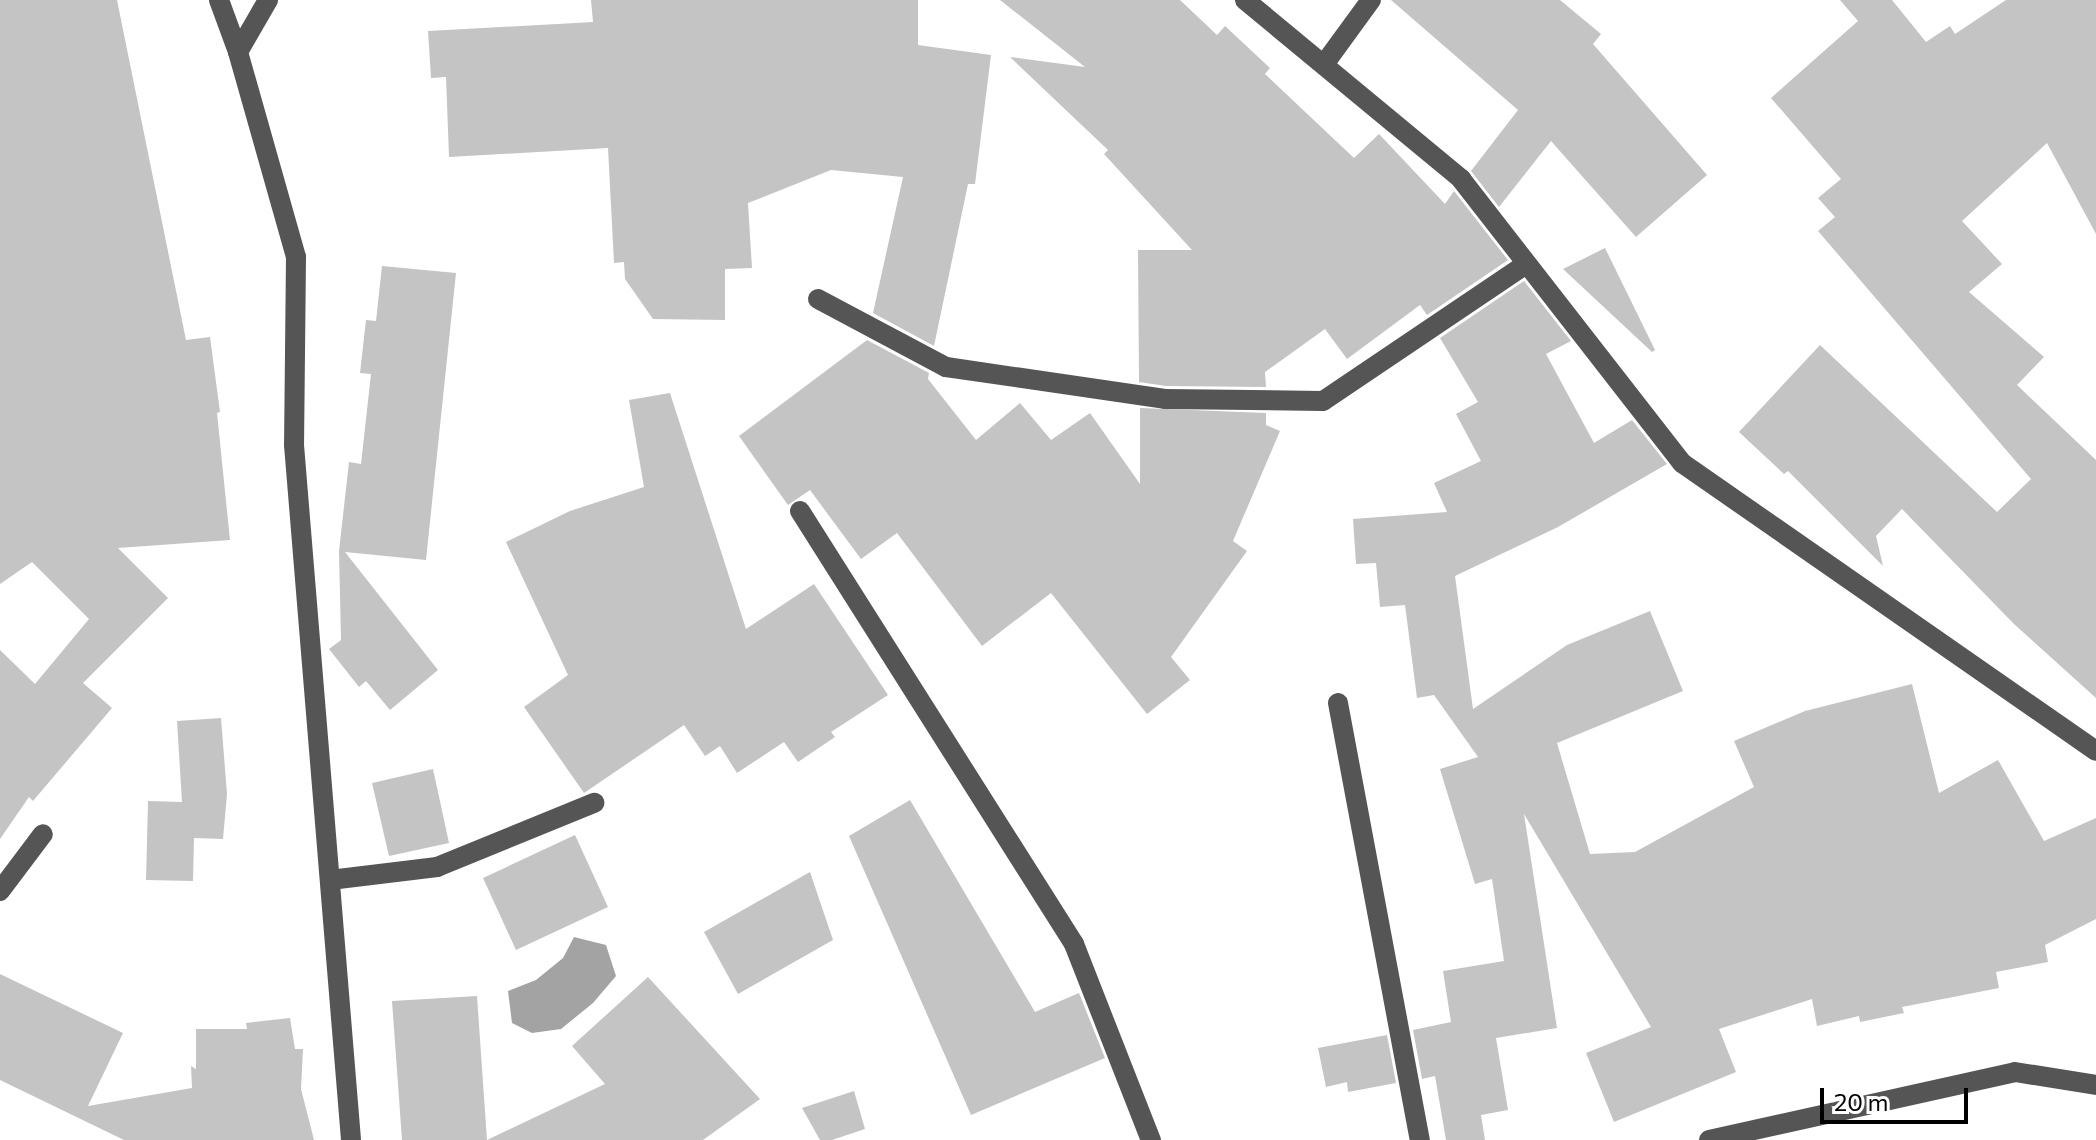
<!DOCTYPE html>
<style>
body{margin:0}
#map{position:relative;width:2096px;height:1140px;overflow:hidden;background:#fff;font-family:Commissioner,sans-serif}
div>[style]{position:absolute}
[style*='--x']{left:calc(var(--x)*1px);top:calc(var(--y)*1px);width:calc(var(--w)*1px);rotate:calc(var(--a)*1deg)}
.water>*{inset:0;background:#a3a3a3}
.building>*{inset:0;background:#c4c4c4}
.minor>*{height:20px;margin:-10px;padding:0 10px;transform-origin:10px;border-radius:10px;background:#555}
span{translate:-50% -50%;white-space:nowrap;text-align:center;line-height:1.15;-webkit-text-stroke:6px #fff;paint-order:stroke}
.scale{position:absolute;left:1820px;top:1088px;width:148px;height:36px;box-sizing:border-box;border:4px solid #000;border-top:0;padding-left:10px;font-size:24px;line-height:28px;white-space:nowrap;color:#000;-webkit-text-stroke:6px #fff;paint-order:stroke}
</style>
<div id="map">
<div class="water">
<i style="clip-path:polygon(574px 937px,606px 945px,616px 976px,593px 1003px,561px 1029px,532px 1033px,512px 1023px,508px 991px,536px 980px,563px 958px)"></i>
</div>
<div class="building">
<i style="clip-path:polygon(0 0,117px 0,186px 340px,210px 337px,220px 412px,217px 413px,230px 540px,118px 548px,168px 598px,83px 683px,112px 708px,33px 801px,29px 797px,0 839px,0 650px,35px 684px,89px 619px,32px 562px,0 584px)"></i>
<i style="clip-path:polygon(591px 0,918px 0,918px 45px,991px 55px,975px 184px,968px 184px,934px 346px,873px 313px,903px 177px,831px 170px,748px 203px,752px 268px,725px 269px,725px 320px,653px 319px,625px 279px,624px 262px,614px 263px,608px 148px,449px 157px,446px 77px,431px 78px,428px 31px,593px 22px)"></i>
<i style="clip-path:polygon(1000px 0,1180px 0,1217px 35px,1225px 26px,1270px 68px,1265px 74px,1354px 158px,1379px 134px,1445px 204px,1454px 191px,1508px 260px,1427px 315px,1420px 305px,1347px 359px,1325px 329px,1265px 372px,1266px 387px,1166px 386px,1139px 382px,1138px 250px,1192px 250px,1104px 154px,1108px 150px,1010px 57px,1085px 67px)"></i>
<i style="clip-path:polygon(1391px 0,1560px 0,1601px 34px,1593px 44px,1707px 175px,1636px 237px,1551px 141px,1499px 207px,1471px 171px,1518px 110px)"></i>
<i style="clip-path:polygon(1840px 0,1892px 0,1926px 42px,1950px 26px,1955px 34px,2006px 0,2096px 0,2096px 234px,2047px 143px,1962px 221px,2002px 264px,1969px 292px,2044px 357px,2017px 385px,2096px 460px,2096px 698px,2014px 624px,1902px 509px,1876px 536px,1883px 566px,1788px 471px,1784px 474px,1739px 432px,1820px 345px,1997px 512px,2031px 479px,1818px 231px,1835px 217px,1818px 198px,1841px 179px,1771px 98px,1858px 21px)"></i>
<i style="clip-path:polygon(1605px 248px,1655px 350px,1652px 352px,1563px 269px)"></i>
<i style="clip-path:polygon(382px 266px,456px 273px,426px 560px,345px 552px,438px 670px,390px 710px,366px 681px,359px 687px,329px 649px,341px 640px,339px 551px,349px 462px,361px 464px,371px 374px,360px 373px,366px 320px,376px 321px)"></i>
<i style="clip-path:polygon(1524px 281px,1571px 341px,1546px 354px,1594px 443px,1632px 420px,1667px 464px,1558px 527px,1455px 576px,1473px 709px,1567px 645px,1650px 611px,1683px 691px,1557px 743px,1590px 854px,1635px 852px,1754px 787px,1734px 741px,1805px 711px,1912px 684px,1939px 793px,1998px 760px,2044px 841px,2096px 818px,2096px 919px,2045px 945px,2048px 962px,1996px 972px,1999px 988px,1902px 1007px,1904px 1013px,1860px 1022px,1859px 1016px,1817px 1026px,1812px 999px,1719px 1029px,1736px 1072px,1614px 1122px,1586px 1053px,1651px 1027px,1524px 814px,1557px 1028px,1496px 1038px,1508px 1110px,1481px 1115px,1485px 1140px,1446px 1140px,1435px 1076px,1422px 1079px,1413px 1030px,1451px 1022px,1443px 971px,1504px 961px,1492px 879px,1475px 884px,1440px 769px,1478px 757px,1434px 695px,1417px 698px,1405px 605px,1380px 607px,1376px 563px,1356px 564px,1353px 519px,1447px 512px,1434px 483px,1481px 461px,1456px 414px,1478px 402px,1440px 338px)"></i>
<i style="clip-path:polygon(867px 340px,929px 373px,928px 379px,976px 440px,1020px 403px,1051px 440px,1090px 413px,1140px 484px,1140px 408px,1266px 413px,1266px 425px,1280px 431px,1233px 541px,1247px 551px,1171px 657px,1190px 680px,1147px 714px,1051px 593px,982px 646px,897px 533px,861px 559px,810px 490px,788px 505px,739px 436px)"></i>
<i style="clip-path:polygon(670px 393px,746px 629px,814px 584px,888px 695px,831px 732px,835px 737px,798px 762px,784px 742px,737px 773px,720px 746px,705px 756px,684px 725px,584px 793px,524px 707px,568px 675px,506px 542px,570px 511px,644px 487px,629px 400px)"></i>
<i style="clip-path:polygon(221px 718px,227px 794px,223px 839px,194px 838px,193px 881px,146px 880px,148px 801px,182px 802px,177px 721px)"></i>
<i style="clip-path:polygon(433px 769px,449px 843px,389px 856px,372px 783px)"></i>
<i style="clip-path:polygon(910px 800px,1035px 1012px,1079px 993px,1105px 1058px,971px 1115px,849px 836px)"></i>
<i style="clip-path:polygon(575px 835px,608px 907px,516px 950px,483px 878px)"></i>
<i style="clip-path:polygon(810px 872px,833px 940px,738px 994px,704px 932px)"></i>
<i style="clip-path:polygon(0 974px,123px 1033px,88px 1106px,192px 1088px,191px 1066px,196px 1069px,196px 1029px,247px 1029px,246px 1023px,290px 1018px,295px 1049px,303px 1049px,301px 1089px,314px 1140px,124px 1140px,0 1080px)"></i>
<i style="clip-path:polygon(648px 977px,760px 1099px,703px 1140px,402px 1140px,392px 1001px,477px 996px,487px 1140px,605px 1084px,572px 1046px)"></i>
<i style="clip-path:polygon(1387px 1035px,1396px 1083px,1348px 1092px,1347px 1082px,1326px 1087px,1318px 1048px)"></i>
<i style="clip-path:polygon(854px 1091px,865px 1129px,832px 1140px,820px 1140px,802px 1108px)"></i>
</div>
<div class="minor">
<i style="--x:219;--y:0;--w:55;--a:69.9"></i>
<i style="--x:238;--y:52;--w:213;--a:74.2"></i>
<i style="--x:296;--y:257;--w:188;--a:90.6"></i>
<i style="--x:294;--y:445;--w:697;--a:85.31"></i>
<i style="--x:1245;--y:0;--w:281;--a:39.6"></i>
<i style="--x:1461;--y:179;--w:360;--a:52.1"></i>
<i style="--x:1682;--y:463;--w:504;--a:34.82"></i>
<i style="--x:238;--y:52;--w:60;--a:-60"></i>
<i style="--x:1325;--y:63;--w:78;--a:-53.9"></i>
<i style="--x:818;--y:299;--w:145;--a:28"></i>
<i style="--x:946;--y:367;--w:221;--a:8.3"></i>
<i style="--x:1165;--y:399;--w:158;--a:0.7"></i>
<i style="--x:1323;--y:401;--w:245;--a:-34"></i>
<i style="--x:800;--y:511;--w:512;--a:57.67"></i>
<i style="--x:1074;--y:944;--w:211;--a:68.6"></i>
<i style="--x:1338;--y:703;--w:445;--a:79.4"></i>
<i style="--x:330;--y:880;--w:108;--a:-6.9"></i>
<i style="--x:437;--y:867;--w:170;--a:-22.2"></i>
<i style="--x:0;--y:891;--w:71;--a:-53"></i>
<i style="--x:1709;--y:1140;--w:313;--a:-12.5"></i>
<i style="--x:2015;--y:1072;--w:82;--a:9.1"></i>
</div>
<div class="scale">20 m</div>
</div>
